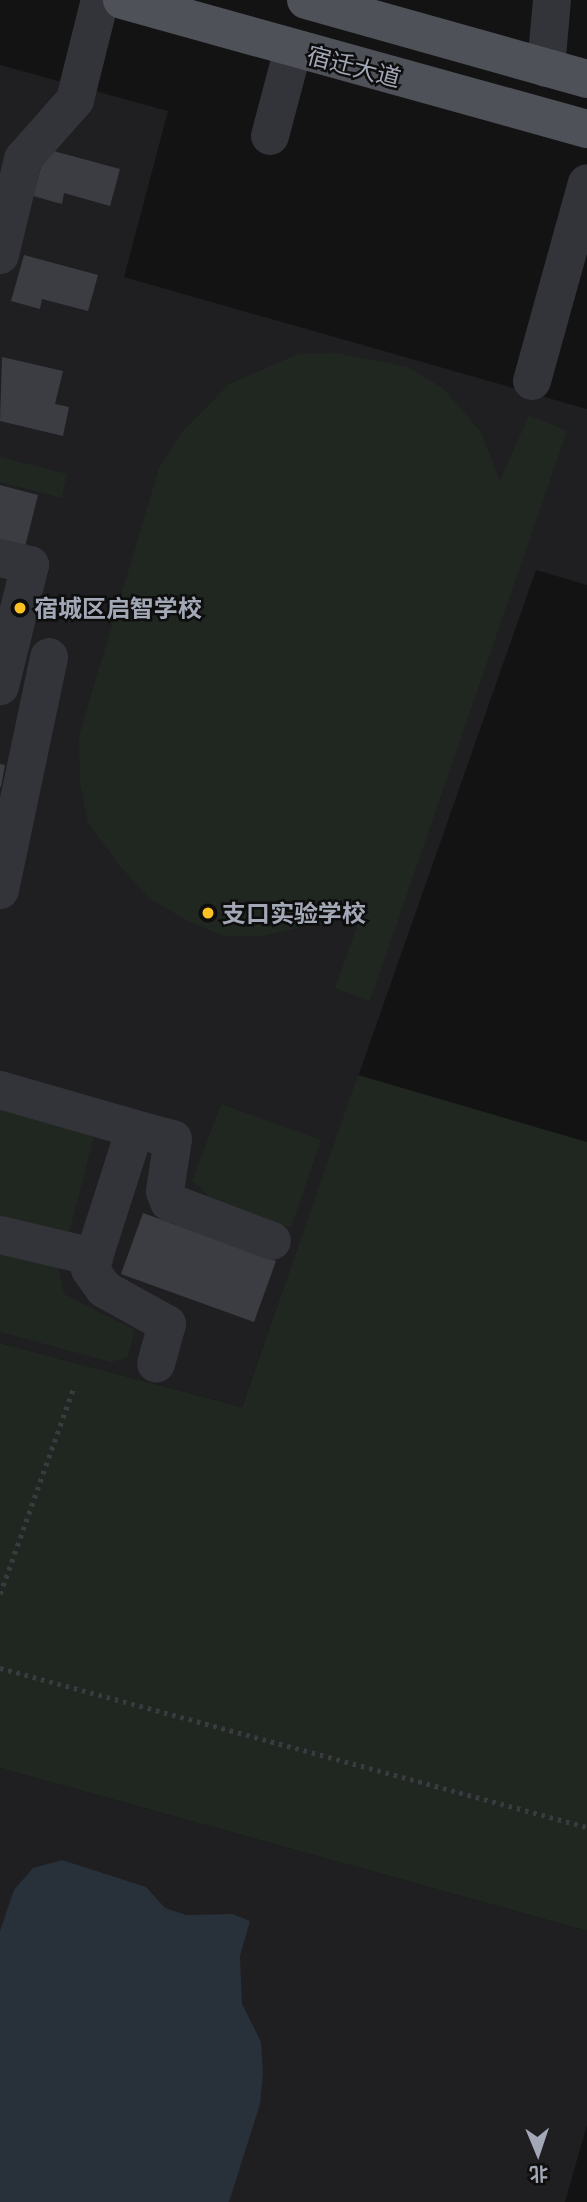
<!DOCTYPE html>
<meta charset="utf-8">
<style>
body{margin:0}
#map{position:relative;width:587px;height:2202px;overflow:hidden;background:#131314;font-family:"Exo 2","Noto Sans SC",sans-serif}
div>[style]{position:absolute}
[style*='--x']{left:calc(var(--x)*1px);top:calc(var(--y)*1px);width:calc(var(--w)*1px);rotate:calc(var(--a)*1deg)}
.built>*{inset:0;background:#1f1f21}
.green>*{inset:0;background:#1f2720}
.water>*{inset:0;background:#283039}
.building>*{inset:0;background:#3c3d42}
.path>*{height:4.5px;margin-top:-2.25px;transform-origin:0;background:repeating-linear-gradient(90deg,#393b41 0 3.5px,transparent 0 8.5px)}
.minor>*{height:38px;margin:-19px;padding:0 19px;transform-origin:19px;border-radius:19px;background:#33343a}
.major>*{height:38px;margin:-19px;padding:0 19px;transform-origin:19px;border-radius:19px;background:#4f5159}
.dots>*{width:19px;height:19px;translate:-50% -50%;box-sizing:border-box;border:4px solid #0e0e0f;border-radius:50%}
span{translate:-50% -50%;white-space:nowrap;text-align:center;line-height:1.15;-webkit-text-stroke:5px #0e0e0f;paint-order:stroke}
.street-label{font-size:24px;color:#a3a8b6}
.poi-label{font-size:24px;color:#a3a8b6;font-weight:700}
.left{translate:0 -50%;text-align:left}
.north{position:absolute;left:503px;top:2118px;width:70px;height:70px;-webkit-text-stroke:5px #0e0e0f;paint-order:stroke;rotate:178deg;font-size:19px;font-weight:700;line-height:28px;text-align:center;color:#a3a8b6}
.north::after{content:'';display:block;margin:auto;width:24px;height:32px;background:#a3a8b6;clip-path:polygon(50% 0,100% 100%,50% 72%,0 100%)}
</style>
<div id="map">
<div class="built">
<i style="clip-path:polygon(0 65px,168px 111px,124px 277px,587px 409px,587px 585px,536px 570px,242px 1407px,0 1343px)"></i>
<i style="clip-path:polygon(0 1768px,587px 1931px,587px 2125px,565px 2202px,0 2202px)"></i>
</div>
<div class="green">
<i style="clip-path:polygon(336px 353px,408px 367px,444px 389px,481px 432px,500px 481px,529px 415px,567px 431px,370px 1001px,335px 988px,362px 913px,262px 936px,224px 936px,188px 921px,150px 899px,119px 865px,88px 822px,80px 785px,79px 736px,159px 468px,182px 432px,229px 384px,298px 354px)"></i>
<i style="clip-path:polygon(0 457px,67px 474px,62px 498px,0 482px)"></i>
<i style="clip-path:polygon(358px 1075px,587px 1142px,587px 1931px,0 1768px,0 1343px,242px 1407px)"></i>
<i style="clip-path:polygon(221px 1104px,321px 1140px,291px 1228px,210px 1198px,192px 1181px)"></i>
<i style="clip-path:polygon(0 1109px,95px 1133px,67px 1241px,0 1223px)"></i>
<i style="clip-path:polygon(0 1247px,57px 1261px,64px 1294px,135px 1330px,128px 1357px,111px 1362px,0 1332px)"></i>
</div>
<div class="water">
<i style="clip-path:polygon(62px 1860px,146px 1887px,165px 1908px,186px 1915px,232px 1914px,250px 1921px,240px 1956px,242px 2004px,261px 2042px,263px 2074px,260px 2104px,229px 2202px,0 2202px,0 1931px,14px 1890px,33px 1868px)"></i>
</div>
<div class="building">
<i style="clip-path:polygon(46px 149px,120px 169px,110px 206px,64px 193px,62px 204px,33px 196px)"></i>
<i style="clip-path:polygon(24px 255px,98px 275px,88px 311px,42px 299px,40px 309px,11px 301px)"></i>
<i style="clip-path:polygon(2px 357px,63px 371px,55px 404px,69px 407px,63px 436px,0 421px)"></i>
<i style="clip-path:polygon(0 485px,38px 495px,25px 547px,0 541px)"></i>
<i style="clip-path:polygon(0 764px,5px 765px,1px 787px,0 787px)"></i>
<i style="clip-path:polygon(143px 1213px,276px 1261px,254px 1322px,121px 1274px)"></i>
</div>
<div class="path">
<i style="--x:0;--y:1594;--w:221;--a:-70.4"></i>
<i style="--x:0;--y:1668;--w:608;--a:15.16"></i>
</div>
<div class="minor">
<i style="--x:546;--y:68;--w:68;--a:-85"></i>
<i style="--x:270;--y:136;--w:90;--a:-75.2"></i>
<i style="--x:0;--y:255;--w:99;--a:-76.5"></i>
<i style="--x:23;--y:159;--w:79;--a:-48.6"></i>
<i style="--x:75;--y:100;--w:103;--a:-76"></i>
<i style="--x:532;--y:381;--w:205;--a:-74.5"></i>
<i style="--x:0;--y:558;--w:31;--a:13"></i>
<i style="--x:30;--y:565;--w:125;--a:103.9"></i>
<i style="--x:0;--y:890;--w:238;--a:-78.1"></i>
<i style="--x:0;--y:1090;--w:141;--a:16.1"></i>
<i style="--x:135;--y:1129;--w:147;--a:107.8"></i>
<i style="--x:90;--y:1269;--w:24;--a:55"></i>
<i style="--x:104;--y:1289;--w:72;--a:29.1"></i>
<i style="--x:167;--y:1324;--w:41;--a:105.4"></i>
<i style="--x:135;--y:1129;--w:39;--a:15"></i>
<i style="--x:173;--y:1139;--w:53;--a:98.7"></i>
<i style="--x:165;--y:1191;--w:12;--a:70"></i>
<i style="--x:169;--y:1202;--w:110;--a:20.7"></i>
<i style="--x:0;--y:1235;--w:97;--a:13.2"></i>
</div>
<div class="major">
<i style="--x:122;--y:0;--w:483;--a:15.5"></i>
<i style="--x:306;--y:0;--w:292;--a:15.7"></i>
</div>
<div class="dots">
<i style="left:20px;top:608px;background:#fcc223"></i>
<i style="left:208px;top:913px;background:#fcc223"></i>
</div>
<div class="street-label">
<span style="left:354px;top:66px;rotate:15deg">宿迁大道</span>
</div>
<div class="poi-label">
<span class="left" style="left:34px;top:608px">宿城区启智学校</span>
<span class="left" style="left:222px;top:913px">支口实验学校</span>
</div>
<div class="north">北</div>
</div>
